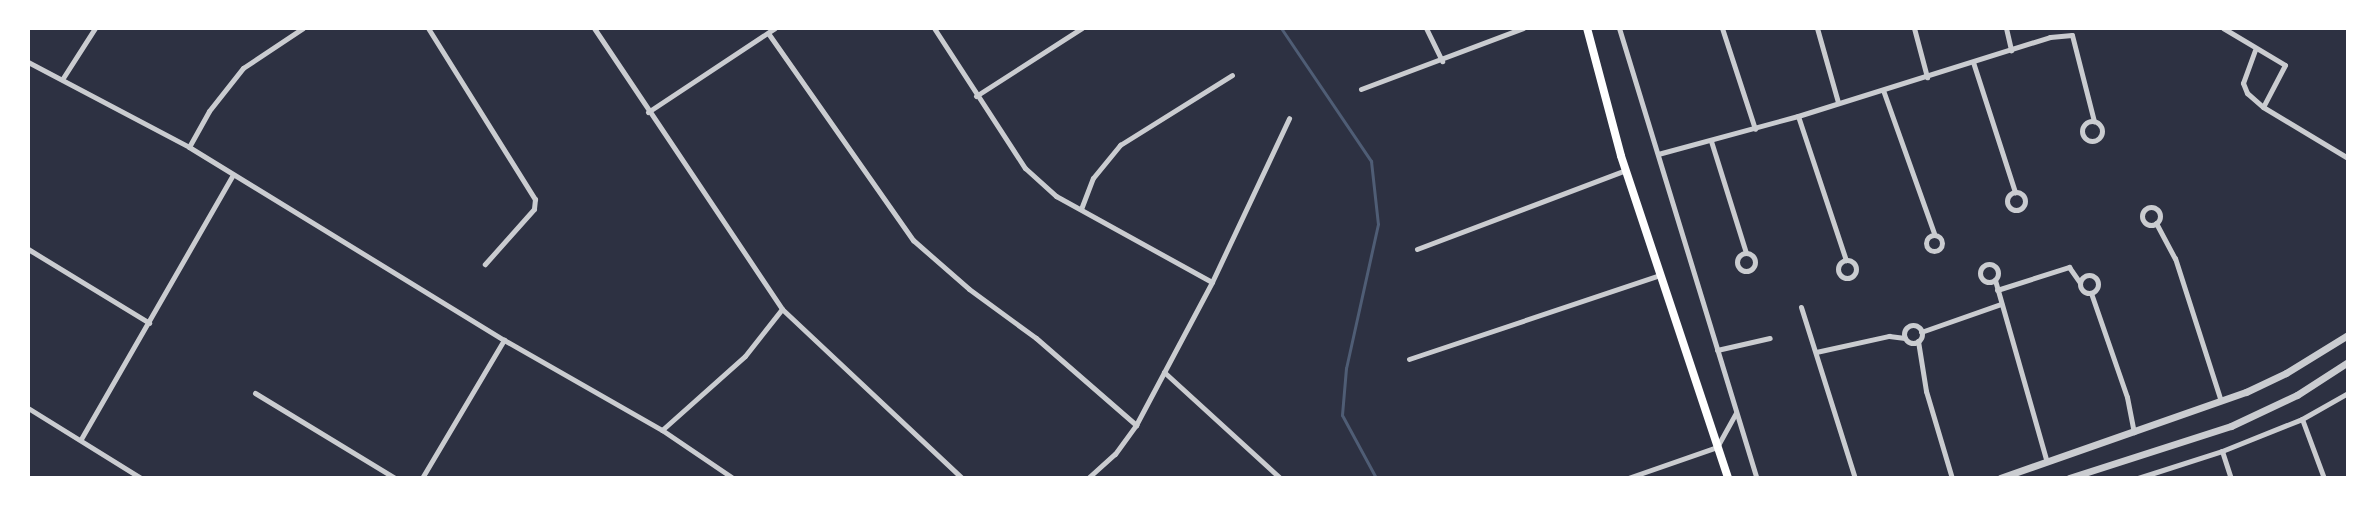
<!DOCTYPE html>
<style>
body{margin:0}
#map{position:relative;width:2376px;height:506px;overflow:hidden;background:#2d3142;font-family:"Titillium Web",sans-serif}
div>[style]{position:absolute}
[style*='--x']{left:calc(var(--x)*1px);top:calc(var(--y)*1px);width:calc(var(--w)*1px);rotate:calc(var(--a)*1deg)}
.stream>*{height:3px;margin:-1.5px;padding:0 1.5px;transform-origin:1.5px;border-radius:1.5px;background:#4f5d75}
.minor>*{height:5px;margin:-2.5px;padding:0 2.5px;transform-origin:2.5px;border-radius:2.5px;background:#caccd0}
.minor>.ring{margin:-2.5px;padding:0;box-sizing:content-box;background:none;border:5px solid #caccd0;border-radius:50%}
.tertiary>*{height:7px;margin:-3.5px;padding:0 3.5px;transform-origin:3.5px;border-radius:3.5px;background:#caccd0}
.secondary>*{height:8px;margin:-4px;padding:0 4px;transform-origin:4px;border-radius:4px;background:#fff}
span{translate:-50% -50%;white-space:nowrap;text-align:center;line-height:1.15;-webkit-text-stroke:4.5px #fff;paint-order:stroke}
.frame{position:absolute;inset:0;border:30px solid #fff;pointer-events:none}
</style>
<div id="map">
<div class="stream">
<i style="--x:1281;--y:28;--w:161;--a:55.9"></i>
<i style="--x:1371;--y:161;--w:63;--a:83.7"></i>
<i style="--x:1378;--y:224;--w:148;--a:102.5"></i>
<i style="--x:1346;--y:368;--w:47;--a:94.9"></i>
<i style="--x:1342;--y:415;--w:72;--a:61.6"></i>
</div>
<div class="minor">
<i style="--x:428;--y:28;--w:202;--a:58"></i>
<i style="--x:535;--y:199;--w:10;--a:96"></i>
<i style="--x:534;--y:209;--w:74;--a:131.7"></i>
<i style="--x:594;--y:28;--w:338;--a:56.2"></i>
<i style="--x:782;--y:309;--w:247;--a:43.2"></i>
<i style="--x:934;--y:28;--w:167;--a:57"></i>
<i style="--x:1025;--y:168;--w:42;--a:42.1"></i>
<i style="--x:1056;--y:196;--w:178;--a:28.9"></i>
<i style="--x:1426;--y:28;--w:37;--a:64"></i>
<i style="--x:1619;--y:28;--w:471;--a:73"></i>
<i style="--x:1722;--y:28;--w:106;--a:71.9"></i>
<i style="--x:1817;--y:28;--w:77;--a:74.2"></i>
<i style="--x:1914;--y:28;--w:51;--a:75.1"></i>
<i style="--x:2006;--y:28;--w:23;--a:77"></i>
<i style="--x:2223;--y:28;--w:72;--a:30.8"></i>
<i style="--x:2285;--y:65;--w:47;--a:117.6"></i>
<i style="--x:768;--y:33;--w:253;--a:55"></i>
<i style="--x:913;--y:240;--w:74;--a:41.2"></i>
<i style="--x:969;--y:289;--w:83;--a:36.2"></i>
<i style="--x:1036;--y:338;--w:133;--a:41"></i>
<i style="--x:2255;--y:50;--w:35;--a:110"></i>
<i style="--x:2243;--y:83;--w:11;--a:68"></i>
<i style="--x:2247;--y:93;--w:21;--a:41"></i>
<i style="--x:2263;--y:107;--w:99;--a:31"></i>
<i style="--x:28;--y:62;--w:182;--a:27.8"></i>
<i style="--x:189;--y:147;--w:369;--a:31.5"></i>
<i style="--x:504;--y:340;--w:182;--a:29.7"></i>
<i style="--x:662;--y:430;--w:86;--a:34.1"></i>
<i style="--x:1973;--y:62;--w:137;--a:72.1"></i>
<i style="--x:63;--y:78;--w:59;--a:-57.4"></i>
<i style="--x:2348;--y:88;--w:8;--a:90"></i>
<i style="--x:1361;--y:89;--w:173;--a:-20.6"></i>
<i style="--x:1883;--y:90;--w:152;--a:70.4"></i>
<i style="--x:976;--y:96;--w:126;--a:-32.7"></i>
<i style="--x:648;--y:112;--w:152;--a:-33.5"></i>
<i style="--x:1798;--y:116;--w:152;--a:71.6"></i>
<i class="ring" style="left:2082px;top:121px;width:15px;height:15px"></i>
<i style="--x:1711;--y:141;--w:117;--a:72.6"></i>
<i style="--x:189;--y:147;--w:41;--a:-60.9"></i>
<i style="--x:209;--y:111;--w:55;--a:-51.7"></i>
<i style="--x:243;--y:68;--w:72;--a:-33.7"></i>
<i style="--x:1658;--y:154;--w:145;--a:-15.2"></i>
<i style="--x:1798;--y:116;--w:264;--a:-17.4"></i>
<i style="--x:2050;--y:37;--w:22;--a:-5"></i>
<i style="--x:2072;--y:35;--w:89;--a:75.7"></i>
<i class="ring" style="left:2007px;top:192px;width:13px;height:13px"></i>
<i class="ring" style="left:2142px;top:207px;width:13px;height:13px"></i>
<i style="--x:1081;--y:209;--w:33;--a:-69"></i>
<i style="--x:1093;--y:178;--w:43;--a:-50.7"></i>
<i style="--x:1120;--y:145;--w:132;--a:-32"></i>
<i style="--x:2156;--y:223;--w:40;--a:62"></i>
<i style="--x:2175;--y:258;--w:150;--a:72.2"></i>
<i class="ring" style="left:1926px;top:235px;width:11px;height:11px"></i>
<i style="--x:28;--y:249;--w:142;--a:31.4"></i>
<i style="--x:1417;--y:249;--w:223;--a:-20.7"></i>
<i class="ring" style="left:1737px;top:253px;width:13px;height:13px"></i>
<i class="ring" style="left:1838px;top:260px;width:13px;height:13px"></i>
<i class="ring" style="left:1980px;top:264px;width:13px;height:13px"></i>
<i class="ring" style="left:2080px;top:275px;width:13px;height:13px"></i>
<i style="--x:1995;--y:280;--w:189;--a:74.1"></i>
<i style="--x:1997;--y:290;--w:76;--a:-17.7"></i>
<i style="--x:2069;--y:267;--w:19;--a:55"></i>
<i style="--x:2091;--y:293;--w:110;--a:70.9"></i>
<i style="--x:2127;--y:397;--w:36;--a:79"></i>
<i style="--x:1801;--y:307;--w:179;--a:72.5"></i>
<i class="ring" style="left:1904px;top:325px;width:13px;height:13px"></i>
<i style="--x:1921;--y:332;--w:85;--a:-19.3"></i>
<i style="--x:1918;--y:341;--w:51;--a:80.9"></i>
<i style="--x:1926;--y:391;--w:91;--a:73.4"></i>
<i style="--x:1717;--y:350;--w:54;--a:-12.8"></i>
<i style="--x:1816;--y:352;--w:75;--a:-12.4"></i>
<i style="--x:1889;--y:336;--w:16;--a:7"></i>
<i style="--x:1409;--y:359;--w:265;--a:-18.5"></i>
<i style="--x:1164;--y:372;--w:157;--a:42.4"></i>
<i style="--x:255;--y:393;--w:164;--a:31.3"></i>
<i style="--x:28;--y:408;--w:133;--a:31.8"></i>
<i style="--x:2302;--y:419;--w:63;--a:69.6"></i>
<i style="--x:662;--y:430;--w:111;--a:-41.7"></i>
<i style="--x:745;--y:356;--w:60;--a:-51.8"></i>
<i style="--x:81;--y:439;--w:305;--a:-60.1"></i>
<i style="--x:2222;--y:451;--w:28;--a:72"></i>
<i style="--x:422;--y:478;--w:161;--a:-59.3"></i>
<i style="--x:1088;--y:478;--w:36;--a:-42"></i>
<i style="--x:1115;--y:454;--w:36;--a:-54"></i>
<i style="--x:1136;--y:425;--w:162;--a:-62"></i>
<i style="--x:1212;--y:282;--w:181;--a:-64.8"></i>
<i style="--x:1628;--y:478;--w:94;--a:-19.2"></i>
<i style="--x:1717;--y:447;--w:39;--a:-61"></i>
<i style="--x:2138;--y:478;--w:88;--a:-17.8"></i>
<i style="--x:2222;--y:451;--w:86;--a:-21.8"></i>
<i style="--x:2302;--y:419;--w:53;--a:-29.5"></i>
</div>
<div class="tertiary">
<i style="--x:2000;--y:478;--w:261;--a:-19.3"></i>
<i style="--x:2246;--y:392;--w:44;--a:-25.4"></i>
<i style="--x:2286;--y:373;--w:73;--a:-31.5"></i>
<i style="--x:2069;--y:478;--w:170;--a:-17.8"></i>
<i style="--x:2231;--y:426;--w:73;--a:-25.2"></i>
<i style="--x:2297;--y:395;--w:61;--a:-32.9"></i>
</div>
<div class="secondary">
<i style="--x:1587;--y:28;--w:132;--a:75.1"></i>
<i style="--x:1621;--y:156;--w:339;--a:71.6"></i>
</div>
<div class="frame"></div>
</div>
